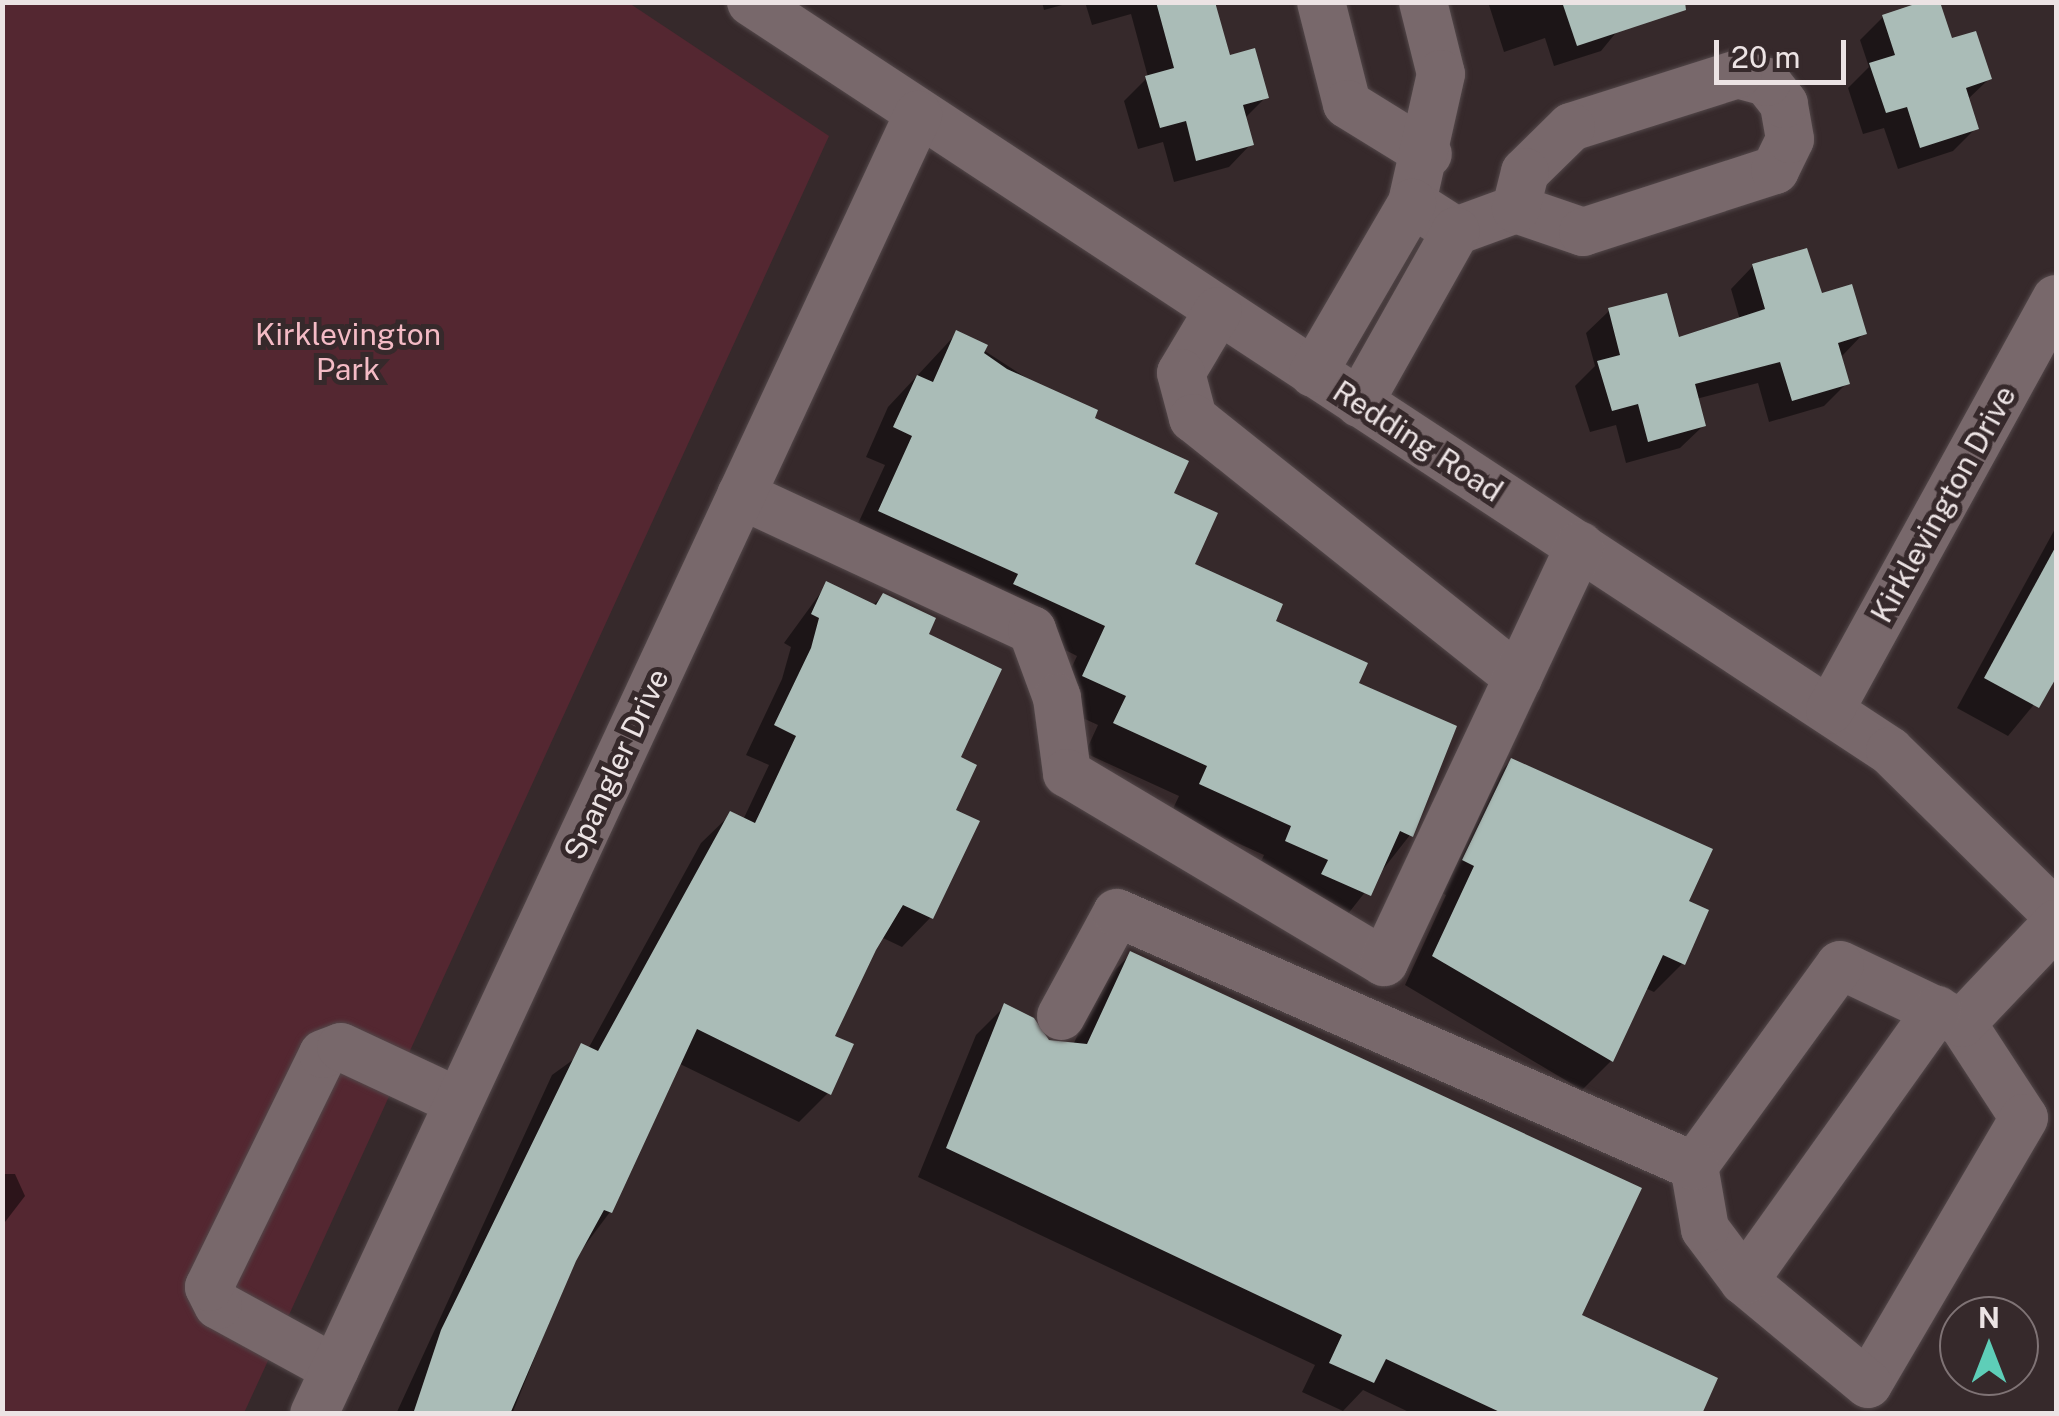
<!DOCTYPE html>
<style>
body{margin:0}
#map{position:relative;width:2059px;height:1416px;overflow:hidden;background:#36292b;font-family:"Public Sans",sans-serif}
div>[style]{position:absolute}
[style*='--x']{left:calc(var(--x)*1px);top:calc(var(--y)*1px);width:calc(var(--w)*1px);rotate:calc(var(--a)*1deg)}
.green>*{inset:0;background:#542731}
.shadow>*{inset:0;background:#0007}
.building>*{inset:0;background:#aabcb7}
.roads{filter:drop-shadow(0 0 2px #53484a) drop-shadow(0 0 2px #53484a)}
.minor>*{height:48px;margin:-24px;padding:0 24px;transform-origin:24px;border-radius:24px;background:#78686b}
span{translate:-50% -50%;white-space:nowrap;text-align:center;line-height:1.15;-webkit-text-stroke:10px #36292b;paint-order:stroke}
.park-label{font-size:30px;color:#f4bbc5}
.street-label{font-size:30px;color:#ece3e4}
.frame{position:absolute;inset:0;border:5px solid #ece3e4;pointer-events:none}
.north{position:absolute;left:1939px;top:1296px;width:100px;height:100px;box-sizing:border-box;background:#36292b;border:2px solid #7f7375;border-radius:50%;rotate:0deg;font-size:28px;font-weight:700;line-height:40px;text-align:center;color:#ece3e4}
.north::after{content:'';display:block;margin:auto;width:35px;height:45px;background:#5eceb8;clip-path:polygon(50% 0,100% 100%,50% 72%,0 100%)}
.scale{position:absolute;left:1714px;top:40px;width:132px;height:45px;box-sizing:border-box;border:5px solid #ece3e4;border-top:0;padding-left:12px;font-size:30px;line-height:35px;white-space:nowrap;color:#ece3e4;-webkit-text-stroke:8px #36292b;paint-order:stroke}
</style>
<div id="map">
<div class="green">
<i style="clip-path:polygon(3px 3px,629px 3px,829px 136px,244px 1413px,3px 1414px)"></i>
</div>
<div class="shadow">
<i style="clip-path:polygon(1042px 2px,1073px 2px,1044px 10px)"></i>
<i style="clip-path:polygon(1085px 2px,1211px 2px,1228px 58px,1266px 97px,1244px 119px,1251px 144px,1229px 167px,1174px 182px,1163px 142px,1138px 149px,1124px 101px,1148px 77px,1131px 14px,1092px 25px)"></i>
<i style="clip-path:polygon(1488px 2px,1641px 2px,1601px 51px,1554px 66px,1545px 38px,1504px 52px)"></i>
<i style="clip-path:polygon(1883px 17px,1950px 41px,1989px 79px,1967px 100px,1976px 128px,1953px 151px,1898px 169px,1884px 128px,1863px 134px,1848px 88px,1869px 67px,1860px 40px)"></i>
<i style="clip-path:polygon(1753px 266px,1820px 296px,1864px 333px,1842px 356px,1847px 383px,1824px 406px,1769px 422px,1758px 383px,1696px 399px,1703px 426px,1680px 448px,1626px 463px,1616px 425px,1590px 432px,1575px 386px,1595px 366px,1586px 333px,1609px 311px,1677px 340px,1740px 320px,1731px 289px)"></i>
<i style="clip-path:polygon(957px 333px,1091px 420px,1170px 494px,1191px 565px,1355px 684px,1410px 835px,1340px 924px,1257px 870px,1264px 855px,1171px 813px,1179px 796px,1085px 753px,1098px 725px,1054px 705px,1077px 656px,850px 541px,885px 465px,866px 457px,888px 407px)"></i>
<i style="clip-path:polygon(2056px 527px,2056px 678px,2008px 736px,1957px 708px)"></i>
<i style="clip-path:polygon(827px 584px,872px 606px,883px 596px,925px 635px,958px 758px,931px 917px,902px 947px,881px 937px,832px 1038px,828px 1093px,799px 1122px,678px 1063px,610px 1212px,574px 1260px,512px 1414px,396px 1414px,552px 1075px,588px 1049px,701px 843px,731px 814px,743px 820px,769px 765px,746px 755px,782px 679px,791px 647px,784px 643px)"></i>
<i style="clip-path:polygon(1511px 761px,1685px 902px,1683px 963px,1654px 992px,1645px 988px,1611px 1061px,1582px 1090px,1405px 985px,1446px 895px,1435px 890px,1482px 790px)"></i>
<i style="clip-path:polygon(1131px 954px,1579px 1317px,1699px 1414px,1413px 1414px,1363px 1390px,1343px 1411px,1302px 1392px,1315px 1365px,918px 1177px,976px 1035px,1005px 1006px,1047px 1043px,1073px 1045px,1102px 983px)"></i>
<i style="clip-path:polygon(2px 1174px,15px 1174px,25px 1196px,5px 1222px)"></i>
</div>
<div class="building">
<i style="clip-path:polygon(1156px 2px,1215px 2px,1230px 55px,1255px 48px,1269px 98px,1243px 105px,1254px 145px,1196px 161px,1186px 121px,1160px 128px,1145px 76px,1174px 68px)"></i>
<i style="clip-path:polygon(1562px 2px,1685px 2px,1686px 10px,1577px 46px)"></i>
<i style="clip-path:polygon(1921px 2px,1940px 2px,1952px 38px,1976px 31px,1992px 79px,1966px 88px,1979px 129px,1920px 148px,1907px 107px,1886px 113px,1869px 63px,1895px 55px,1882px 15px)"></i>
<i style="clip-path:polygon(1807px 248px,1822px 293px,1852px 284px,1867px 334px,1838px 343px,1850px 384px,1792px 401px,1780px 362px,1695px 384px,1706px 426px,1648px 442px,1638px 404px,1612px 411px,1597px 361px,1620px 355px,1608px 308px,1667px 293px,1679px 337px,1765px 309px,1752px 264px)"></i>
<i style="clip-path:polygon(956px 330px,988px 345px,984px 353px,1007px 369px,1098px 410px,1095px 418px,1189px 461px,1174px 493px,1218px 513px,1195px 564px,1283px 604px,1276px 621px,1368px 663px,1359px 683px,1457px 726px,1413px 837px,1400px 831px,1371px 896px,1321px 874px,1328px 860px,1285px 841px,1291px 826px,1199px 784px,1207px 766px,1113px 723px,1126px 696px,1082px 676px,1105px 626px,1013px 584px,1018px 574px,878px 511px,912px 436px,893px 427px,917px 375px,933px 382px)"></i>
<i style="clip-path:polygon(2056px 546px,2056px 678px,2039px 708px,1984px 678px)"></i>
<i style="clip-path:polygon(826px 581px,876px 605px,883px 593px,936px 618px,929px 634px,1002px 669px,961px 757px,977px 765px,956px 810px,980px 821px,933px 919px,903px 905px,876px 950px,835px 1036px,854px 1044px,831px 1095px,697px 1029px,612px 1213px,604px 1210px,576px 1261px,510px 1414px,413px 1414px,441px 1330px,581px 1043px,598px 1051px,730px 811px,755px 823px,796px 736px,774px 725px,811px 648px,819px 618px,811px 614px)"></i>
<i style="clip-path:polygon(1511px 758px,1713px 849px,1689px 901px,1709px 910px,1685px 965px,1663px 955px,1613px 1062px,1432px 956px,1474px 866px,1462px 860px)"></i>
<i style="clip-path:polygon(1130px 951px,1642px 1188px,1582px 1315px,1718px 1378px,1702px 1414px,1504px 1414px,1386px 1359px,1374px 1383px,1329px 1363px,1342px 1335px,946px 1148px,1004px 1003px,1034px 1018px,1049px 1040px,1087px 1044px)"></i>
</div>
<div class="roads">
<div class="minor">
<i style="--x:751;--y:2;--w:1363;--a:33.33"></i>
<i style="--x:1890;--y:751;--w:233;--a:44.5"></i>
<i style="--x:1321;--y:2;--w:105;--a:75.7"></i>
<i style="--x:1347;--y:104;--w:95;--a:31.7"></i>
<i style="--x:1423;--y:2;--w:74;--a:76"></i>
<i style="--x:1441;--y:74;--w:132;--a:102.7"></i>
<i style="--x:1412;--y:203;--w:52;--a:32.5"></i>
<i style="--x:1456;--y:231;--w:64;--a:-20.1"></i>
<i style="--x:1516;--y:209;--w:71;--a:18.9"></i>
<i style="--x:1583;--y:232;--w:202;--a:-17.9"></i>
<i style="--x:1775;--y:170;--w:34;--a:-64"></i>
<i style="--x:1790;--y:139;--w:36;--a:-100"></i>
<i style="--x:1784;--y:104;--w:28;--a:-128"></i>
<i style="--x:1767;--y:82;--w:30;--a:-165"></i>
<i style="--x:1738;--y:74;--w:175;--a:162.4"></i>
<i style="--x:1571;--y:127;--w:64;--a:135.6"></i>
<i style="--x:1525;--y:172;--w:38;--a:104"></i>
<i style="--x:1218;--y:311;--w:72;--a:120.8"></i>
<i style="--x:1181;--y:373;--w:47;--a:75.1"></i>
<i style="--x:1193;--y:418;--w:416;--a:38.6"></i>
<i style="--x:1313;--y:373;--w:197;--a:-59.8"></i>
<i style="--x:1359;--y:403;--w:197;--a:-60.6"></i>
<i style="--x:741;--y:495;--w:321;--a:24.9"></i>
<i style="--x:1032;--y:630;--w:72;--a:69.8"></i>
<i style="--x:1057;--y:698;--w:76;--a:82.4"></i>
<i style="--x:1067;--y:773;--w:369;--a:30.8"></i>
<i style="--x:1384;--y:962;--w:460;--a:-64.8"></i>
<i style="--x:1830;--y:710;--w:469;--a:-61.2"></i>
<i style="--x:1840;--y:965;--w:135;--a:25.4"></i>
<i style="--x:1962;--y:1023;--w:113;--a:56.9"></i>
<i style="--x:2024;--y:1118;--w:308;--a:120.4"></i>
<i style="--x:1868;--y:1384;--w:161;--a:-140.3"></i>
<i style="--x:1744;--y:1281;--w:65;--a:-126.9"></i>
<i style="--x:1705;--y:1229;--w:64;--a:-99.9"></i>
<i style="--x:1694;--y:1166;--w:248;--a:-54"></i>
<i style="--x:1061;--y:1016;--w:117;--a:-61.5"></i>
<i style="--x:1117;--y:913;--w:630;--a:23.68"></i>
<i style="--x:1962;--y:1023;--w:137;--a:-46.5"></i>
<i style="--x:1744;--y:1281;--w:333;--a:-54.5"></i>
<i style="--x:335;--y:1369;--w:133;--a:-151.3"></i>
<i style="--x:218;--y:1305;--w:20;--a:-117"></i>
<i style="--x:209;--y:1287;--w:259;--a:-63.9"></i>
<i style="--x:323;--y:1054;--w:19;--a:-21"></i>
<i style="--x:341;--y:1047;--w:130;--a:25"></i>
<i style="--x:314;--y:1414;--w:1433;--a:-65.06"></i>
</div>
</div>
<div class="park-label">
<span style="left:348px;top:351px">Kirklevington<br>Park</span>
</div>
<div class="street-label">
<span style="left:1418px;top:441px;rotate:33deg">Redding Road</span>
<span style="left:1943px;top:504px;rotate:-61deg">Kirklevington Drive</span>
<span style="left:616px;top:764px;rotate:-65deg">Spangler Drive</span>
</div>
<div class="frame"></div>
<div class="north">N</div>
<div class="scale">20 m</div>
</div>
